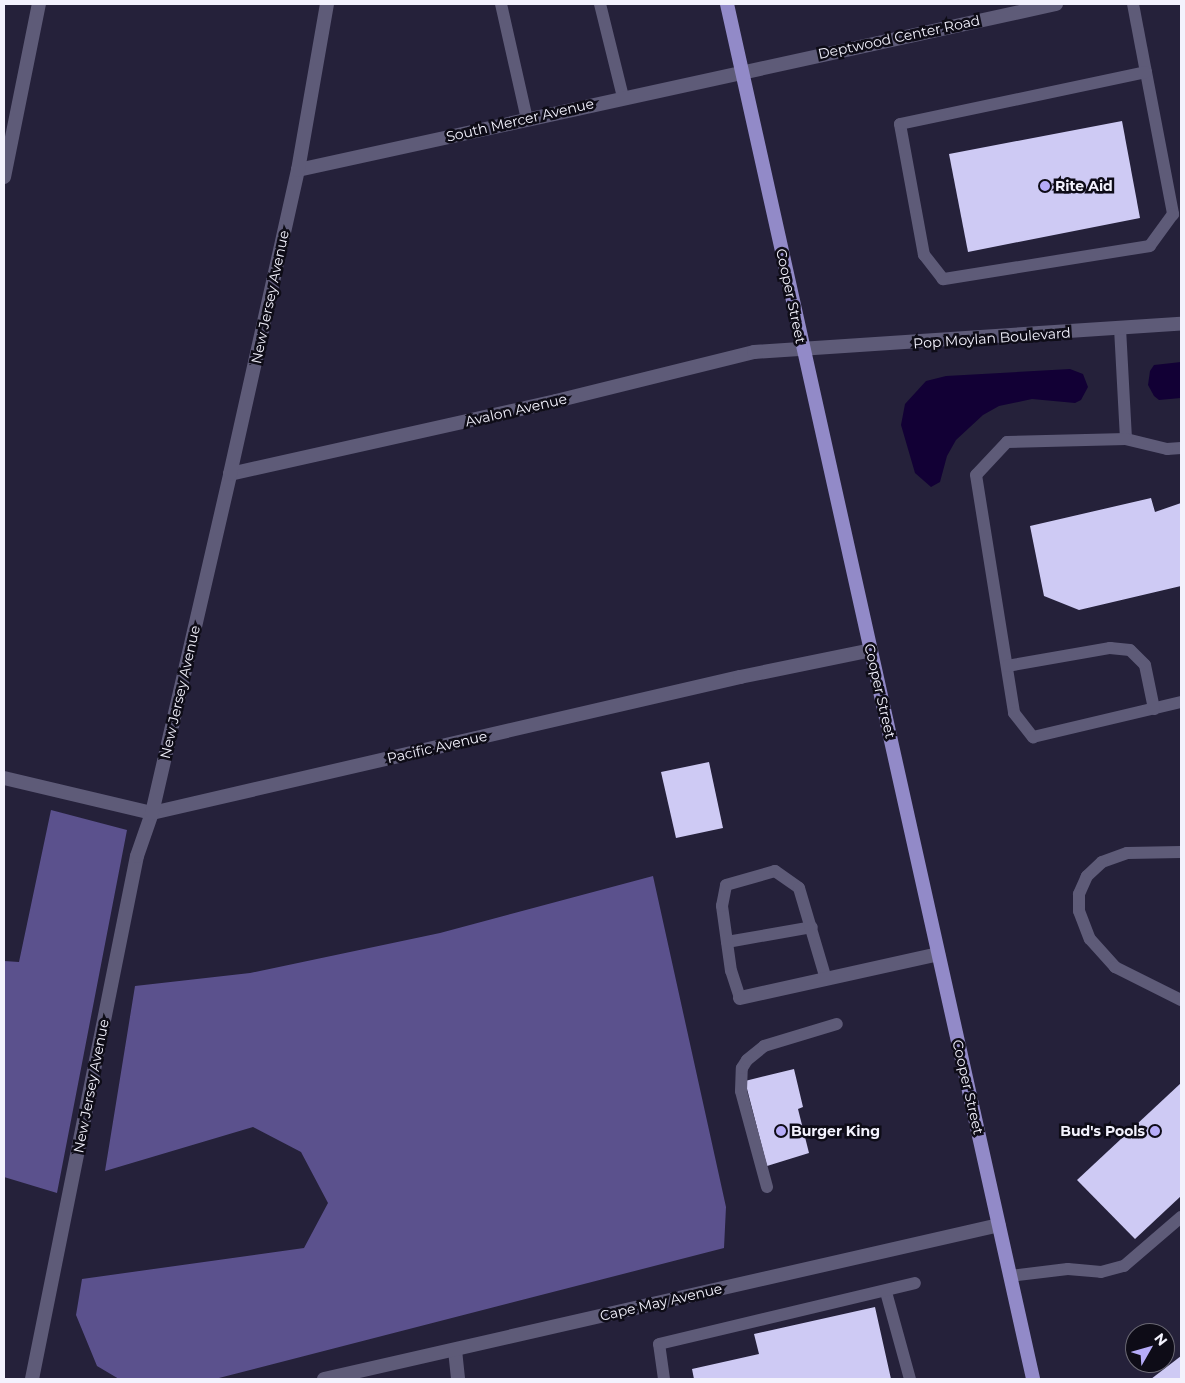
<!DOCTYPE html>
<style>
body{margin:0}
#map{position:relative;width:1185px;height:1383px;overflow:hidden;background:#25213a;font-family:Montserrat,sans-serif}
div>[style]{position:absolute}
[style*='--x']{left:calc(var(--x)*1px);top:calc(var(--y)*1px);width:calc(var(--w)*1px);rotate:calc(var(--a)*1deg)}
.forest>*{inset:0;background:#5b518d}
.water>*{inset:0;background:#120035}
.building>*{inset:0;background:#cecaf4}
.service>*{height:12px;margin:-6px;padding:0 6px;transform-origin:6px;border-radius:6px;background:#5e5b78}
.minor>*{height:14px;margin:-7px;padding:0 7px;transform-origin:7px;border-radius:7px;background:#5e5b78}
.tertiary>*{height:14px;margin:-7px;padding:0 7px;transform-origin:7px;border-radius:7px;background:#5e5b78}
.primary>*{height:14px;margin:-7px;padding:0 7px;transform-origin:7px;border-radius:7px;background:#928ac8}
.dots>*{width:14px;height:14px;translate:-50% -50%;box-sizing:border-box;border:2px solid #0e0c17;border-radius:50%}
span{translate:-50% -50%;white-space:nowrap;text-align:center;line-height:1.15;-webkit-text-stroke:5px #0e0c17;paint-order:stroke}
.street-label{font-size:14px;color:#f3f2fd}
.poi-label{font-size:14px;color:#f3f2fd;font-weight:700}
.left{translate:0 -50%;text-align:left}
.right{translate:-100% -50%;text-align:right}
.frame{position:absolute;inset:0;border:5px solid #f3f2fd;pointer-events:none}
.north{position:absolute;left:1125px;top:1323px;width:50px;height:50px;box-sizing:border-box;background:#0e0c17;border:1px solid #6a6873;border-radius:50%;rotate:52deg;font-size:14px;font-weight:700;line-height:20px;text-align:center;color:#f3f2fd}
.north::after{content:'';display:block;margin:auto;width:18px;height:22px;background:#b6acf8;clip-path:polygon(50% 0,100% 100%,50% 72%,0 100%)}
</style>
<div id="map">
<div class="forest">
<i style="clip-path:polygon(51px 810px,127px 830px,57px 1193px,4px 1177px,4px 961px,19px 962px)"></i>
<i style="clip-path:polygon(653px 876px,726px 1207px,724px 1248px,215px 1379px,119px 1379px,97px 1366px,76px 1315px,82px 1279px,304px 1248px,328px 1203px,301px 1152px,253px 1127px,105px 1171px,135px 986px,250px 973px,440px 933px)"></i>
</div>
<div class="water">
<i style="clip-path:polygon(1181px 362px,1181px 398px,1159px 400px,1154px 396px,1148px 385px,1150px 371px,1154px 365px)"></i>
<i style="clip-path:polygon(1070px 369px,1083px 374px,1088px 387px,1081px 400px,1075px 403px,1032px 399px,999px 406px,983px 415px,956px 440px,947px 456px,940px 482px,931px 487px,915px 473px,901px 425px,905px 404px,926px 381px,946px 376px)"></i>
</div>
<div class="building">
<i style="clip-path:polygon(1122px 121px,1140px 218px,968px 252px,949px 154px)"></i>
<i style="clip-path:polygon(1151px 498px,1155px 512px,1181px 503px,1181px 586px,1079px 610px,1044px 596px,1030px 526px)"></i>
<i style="clip-path:polygon(709px 762px,723px 828px,676px 838px,661px 772px)"></i>
<i style="clip-path:polygon(794px 1069px,803px 1107px,798px 1109px,809px 1153px,767px 1166px,745px 1081px)"></i>
<i style="clip-path:polygon(1181px 1083px,1181px 1196px,1135px 1239px,1077px 1180px)"></i>
<i style="clip-path:polygon(875px 1307px,891px 1379px,694px 1379px,692px 1369px,759px 1354px,754px 1334px)"></i>
<i style="clip-path:polygon(1181px 1356px,1181px 1379px,1151px 1379px)"></i>
</div>
<div class="service">
<i style="--x:501;--y:4;--w:118;--a:77.3"></i>
<i style="--x:600;--y:4;--w:96;--a:76.1"></i>
<i style="--x:1133;--y:4;--w:69;--a:79.2"></i>
<i style="--x:1146;--y:72;--w:145;--a:79.2"></i>
<i style="--x:1173;--y:214;--w:39;--a:126"></i>
<i style="--x:1150;--y:246;--w:210;--a:170.9"></i>
<i style="--x:943;--y:279;--w:31;--a:-128"></i>
<i style="--x:924;--y:255;--w:133;--a:-100.4"></i>
<i style="--x:900;--y:124;--w:251;--a:-11.9"></i>
<i style="--x:1120;--y:328;--w:111;--a:86.9"></i>
<i style="--x:1181;--y:448;--w:14;--a:176"></i>
<i style="--x:1167;--y:449;--w:42;--a:-166.3"></i>
<i style="--x:1126;--y:439;--w:119;--a:178.6"></i>
<i style="--x:1007;--y:442;--w:45;--a:133.2"></i>
<i style="--x:976;--y:475;--w:241;--a:80.9"></i>
<i style="--x:1014;--y:713;--w:31;--a:52"></i>
<i style="--x:1033;--y:737;--w:152;--a:-13.3"></i>
<i style="--x:1007;--y:666;--w:105;--a:-9.9"></i>
<i style="--x:1110;--y:648;--w:20;--a:6"></i>
<i style="--x:1130;--y:650;--w:21;--a:45"></i>
<i style="--x:1145;--y:665;--w:45;--a:78.4"></i>
<i style="--x:1181;--y:852;--w:54;--a:178.9"></i>
<i style="--x:1127;--y:853;--w:27;--a:160"></i>
<i style="--x:1102;--y:862;--w:21;--a:137"></i>
<i style="--x:1087;--y:876;--w:20;--a:114"></i>
<i style="--x:1079;--y:894;--w:17;--a:90"></i>
<i style="--x:1079;--y:911;--w:30;--a:69"></i>
<i style="--x:1090;--y:939;--w:38;--a:48"></i>
<i style="--x:1115;--y:967;--w:74;--a:26.6"></i>
<i style="--x:727;--y:942;--w:86;--a:-10"></i>
<i style="--x:740;--y:998;--w:28;--a:-108"></i>
<i style="--x:731;--y:971;--w:66;--a:-97.9"></i>
<i style="--x:722;--y:906;--w:21;--a:-79"></i>
<i style="--x:726;--y:885;--w:51;--a:-15.9"></i>
<i style="--x:775;--y:871;--w:29;--a:35"></i>
<i style="--x:799;--y:888;--w:95;--a:73.5"></i>
<i style="--x:767;--y:1187;--w:99;--a:-105.2"></i>
<i style="--x:741;--y:1091;--w:23;--a:-88"></i>
<i style="--x:742;--y:1068;--w:9;--a:-58"></i>
<i style="--x:747;--y:1060;--w:22;--a:-39"></i>
<i style="--x:764;--y:1046;--w:76;--a:-16.8"></i>
<i style="--x:1010;--y:1276;--w:58;--a:-6.9"></i>
<i style="--x:1068;--y:1269;--w:33;--a:5"></i>
<i style="--x:1101;--y:1272;--w:24;--a:-15"></i>
<i style="--x:1124;--y:1266;--w:75;--a:-40.7"></i>
<i style="--x:886;--y:1292;--w:90;--a:74.6"></i>
<i style="--x:664;--y:1379;--w:35;--a:-98"></i>
<i style="--x:659;--y:1344;--w:263;--a:-13.4"></i>
</div>
<div class="minor">
<i style="--x:298;--y:170;--w:776;--a:-12.35"></i>
<i style="--x:4;--y:177;--w:177;--a:-78.6"></i>
<i style="--x:230;--y:474;--w:334;--a:-12.6"></i>
<i style="--x:556;--y:401;--w:204;--a:-13.9"></i>
<i style="--x:754;--y:352;--w:428;--a:-3.8"></i>
<i style="--x:4;--y:778;--w:152;--a:13.3"></i>
<i style="--x:152;--y:813;--w:604;--a:-13.02"></i>
<i style="--x:740;--y:677;--w:134;--a:-11.6"></i>
<i style="--x:455;--y:1350;--w:29;--a:84"></i>
<i style="--x:32;--y:1379;--w:533;--a:-78.65"></i>
<i style="--x:137;--y:856;--w:46;--a:-70.8"></i>
<i style="--x:152;--y:813;--w:348;--a:-77"></i>
<i style="--x:230;--y:474;--w:312;--a:-77.4"></i>
<i style="--x:298;--y:170;--w:169;--a:-80.1"></i>
<i style="--x:324;--y:1379;--w:692;--a:-12.85"></i>
</div>
<div class="tertiary">
<i style="--x:740;--y:998;--w:203;--a:-12.5"></i>
</div>
<div class="primary">
<i style="--x:727;--y:4;--w:1409;--a:77.45"></i>
</div>
<div class="dots">
<i style="left:1045px;top:186px;background:#b6acf8"></i>
<i style="left:781px;top:1131px;background:#b6acf8"></i>
<i style="left:1155px;top:1131px;background:#b6acf8"></i>
</div>
<div class="street-label">
<span style="left:899px;top:37px;rotate:-12deg">Deptwood Center Road</span>
<span style="left:520px;top:120px;rotate:-13deg">South Mercer Avenue</span>
<span style="left:791px;top:296px;rotate:78deg">Cooper Street</span>
<span style="left:270px;top:297px;rotate:-78deg">New Jersey Avenue</span>
<span style="left:992px;top:338px;rotate:-4deg">Pop Moylan Boulevard</span>
<span style="left:516px;top:410px;rotate:-13deg">Avalon Avenue</span>
<span style="left:880px;top:691px;rotate:77deg">Cooper Street</span>
<span style="left:180px;top:692px;rotate:-77deg">New Jersey Avenue</span>
<span style="left:437px;top:747px;rotate:-13deg">Pacific Avenue</span>
<span style="left:91px;top:1086px;rotate:-79deg">New Jersey Avenue</span>
<span style="left:968px;top:1087px;rotate:77deg">Cooper Street</span>
<span style="left:661px;top:1302px;rotate:-13deg">Cape May Avenue</span>
</div>
<div class="poi-label">
<span class="left" style="left:1055px;top:186px">Rite Aid</span>
<span class="left" style="left:791px;top:1131px">Burger King</span>
<span class="right" style="left:1145px;top:1131px">Bud's Pools</span>
</div>
<div class="frame"></div>
<div class="north">N</div>
</div>
